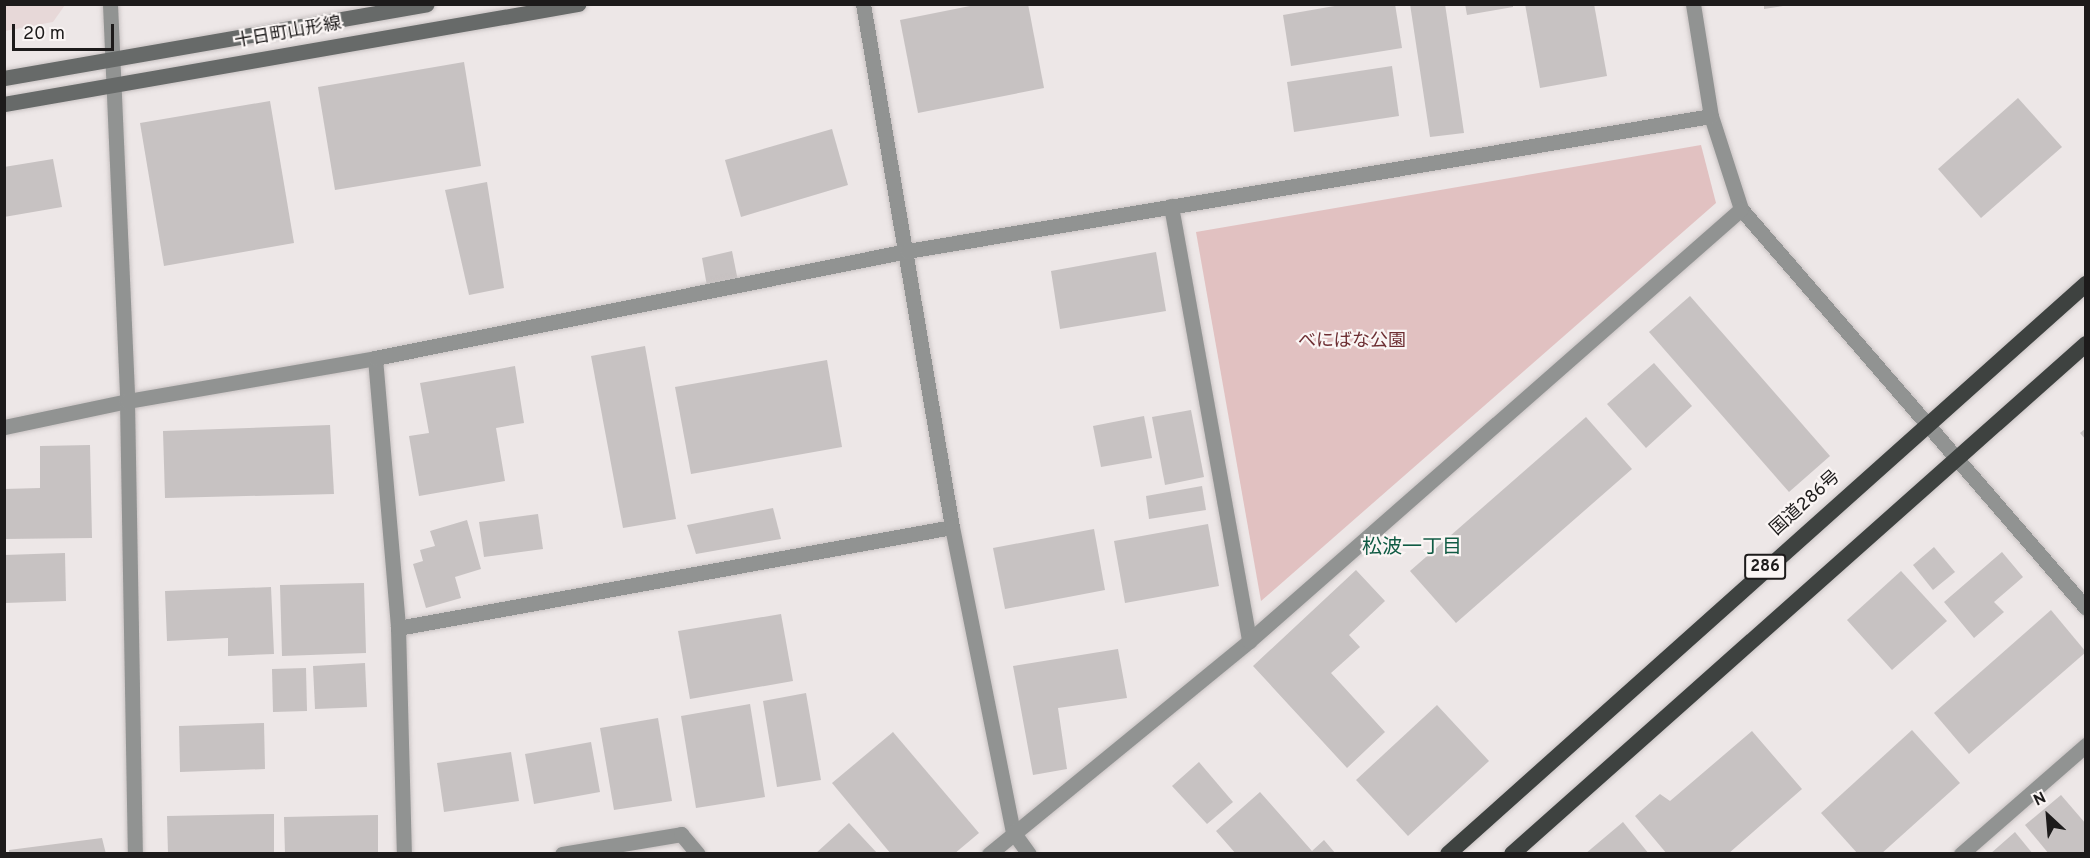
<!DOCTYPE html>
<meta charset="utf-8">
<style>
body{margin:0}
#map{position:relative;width:2090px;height:858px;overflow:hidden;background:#ede7e7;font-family:Overpass,"Noto Sans JP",sans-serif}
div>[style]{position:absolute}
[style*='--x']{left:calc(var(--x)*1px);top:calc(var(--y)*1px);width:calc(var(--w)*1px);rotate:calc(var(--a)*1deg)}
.built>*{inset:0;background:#e7d8d8}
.green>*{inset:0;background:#e1c1c1}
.building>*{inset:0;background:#c7c2c2}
.roads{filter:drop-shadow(0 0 2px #c8c2c2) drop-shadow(0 0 2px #c8c2c2)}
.service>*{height:15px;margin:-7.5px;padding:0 7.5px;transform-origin:7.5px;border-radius:7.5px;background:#919392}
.minor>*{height:15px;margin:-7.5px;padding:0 7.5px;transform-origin:7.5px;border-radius:7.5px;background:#919392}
.secondary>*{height:15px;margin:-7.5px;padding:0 7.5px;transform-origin:7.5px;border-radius:7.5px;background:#676a69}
.trunk>*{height:16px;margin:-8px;padding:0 8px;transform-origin:8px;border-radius:8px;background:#3e4240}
span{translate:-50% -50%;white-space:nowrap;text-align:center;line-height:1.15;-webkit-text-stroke:4.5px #faf5f4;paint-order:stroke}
.shield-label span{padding:2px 4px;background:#faf5f4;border:2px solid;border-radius:4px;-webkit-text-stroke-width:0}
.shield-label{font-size:16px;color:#1d1b1b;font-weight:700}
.street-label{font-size:18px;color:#1d1b1b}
.park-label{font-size:18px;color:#6d2e32}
.neighbourhood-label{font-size:20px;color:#105b44}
.frame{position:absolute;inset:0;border:6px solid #1d1b1b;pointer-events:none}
.north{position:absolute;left:2018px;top:786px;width:60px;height:60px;-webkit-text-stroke:4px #faf5f4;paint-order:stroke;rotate:334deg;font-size:16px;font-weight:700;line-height:24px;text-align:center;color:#1d1b1b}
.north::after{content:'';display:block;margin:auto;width:21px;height:27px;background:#1d1b1b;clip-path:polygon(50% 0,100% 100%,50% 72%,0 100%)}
.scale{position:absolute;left:12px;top:24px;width:102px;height:27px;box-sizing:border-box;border:3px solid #1d1b1b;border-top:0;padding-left:8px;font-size:18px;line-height:21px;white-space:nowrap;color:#1d1b1b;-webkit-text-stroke:4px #faf5f4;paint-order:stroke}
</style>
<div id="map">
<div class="built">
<i style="clip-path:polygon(5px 4px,65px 4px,65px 5px,53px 22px,5px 31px)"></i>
</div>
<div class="green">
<i style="clip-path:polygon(1701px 145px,1716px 203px,1261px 601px,1196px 232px)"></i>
</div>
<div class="building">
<i style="clip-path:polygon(980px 4px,1028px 4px,1044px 88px,918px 113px,900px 20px)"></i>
<i style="clip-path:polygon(1346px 4px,1395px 4px,1402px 48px,1291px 66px,1283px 15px)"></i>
<i style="clip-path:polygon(1410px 4px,1445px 4px,1464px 133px,1430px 137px)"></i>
<i style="clip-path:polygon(1465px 4px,1513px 4px,1513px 7px,1467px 15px)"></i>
<i style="clip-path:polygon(1525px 4px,1594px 4px,1607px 76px,1540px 88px)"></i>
<i style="clip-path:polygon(1764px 4px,1783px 4px,1783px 6px,1764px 9px)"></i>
<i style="clip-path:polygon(464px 62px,481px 166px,335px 190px,318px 87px)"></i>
<i style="clip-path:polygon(1392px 66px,1399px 116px,1294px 132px,1287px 82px)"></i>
<i style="clip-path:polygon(2018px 98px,2062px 147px,1981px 218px,1938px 169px)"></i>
<i style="clip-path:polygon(270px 101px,294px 243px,164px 266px,140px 123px)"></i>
<i style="clip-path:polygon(832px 129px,848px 185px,741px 217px,725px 160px)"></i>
<i style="clip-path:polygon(53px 159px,62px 207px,4px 217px,4px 167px)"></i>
<i style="clip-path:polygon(487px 182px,504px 288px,469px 295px,445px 190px)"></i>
<i style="clip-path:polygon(732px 251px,738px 281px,707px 286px,702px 258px)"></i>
<i style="clip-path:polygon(1156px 252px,1166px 311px,1060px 329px,1051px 271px)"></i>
<i style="clip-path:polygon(1690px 296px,1830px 456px,1789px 492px,1649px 332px)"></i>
<i style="clip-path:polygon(645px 346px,676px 519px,623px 528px,591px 356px)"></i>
<i style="clip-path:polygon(827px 360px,842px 447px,691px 474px,675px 387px)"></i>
<i style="clip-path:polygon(1654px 363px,1692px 406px,1646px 448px,1607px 404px)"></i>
<i style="clip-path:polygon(515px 366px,524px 423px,496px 428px,505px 481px,419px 496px,409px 436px,429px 433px,420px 383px)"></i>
<i style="clip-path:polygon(1191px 410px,1204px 477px,1165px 485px,1152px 417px)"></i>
<i style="clip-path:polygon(1144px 416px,1152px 458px,1101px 467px,1093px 426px)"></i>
<i style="clip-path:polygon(1586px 417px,1632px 469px,1456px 623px,1410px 571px)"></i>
<i style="clip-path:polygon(330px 425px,334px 494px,165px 498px,163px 431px)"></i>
<i style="clip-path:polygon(2086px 428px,2086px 440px,2080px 433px)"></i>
<i style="clip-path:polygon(90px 445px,92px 538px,4px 539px,4px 489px,40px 488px,40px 446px)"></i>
<i style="clip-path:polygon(1202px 486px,1206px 510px,1149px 519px,1146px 496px)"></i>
<i style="clip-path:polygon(773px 508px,781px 539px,696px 554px,687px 525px)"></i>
<i style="clip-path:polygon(538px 514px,543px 549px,484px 557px,479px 522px)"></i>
<i style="clip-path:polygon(467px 520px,481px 569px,455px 577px,461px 598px,426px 608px,413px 564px,423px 561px,420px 550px,435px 546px,430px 531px)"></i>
<i style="clip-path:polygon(1208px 524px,1219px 586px,1125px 603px,1114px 541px)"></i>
<i style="clip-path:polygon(1094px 529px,1105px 590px,1005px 609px,993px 548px)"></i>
<i style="clip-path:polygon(1934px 547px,1955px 572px,1933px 590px,1913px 565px)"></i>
<i style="clip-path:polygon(2002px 552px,2023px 577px,1994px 602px,2004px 612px,1974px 638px,1944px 602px)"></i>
<i style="clip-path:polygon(65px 553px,66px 601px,4px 603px,4px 555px)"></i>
<i style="clip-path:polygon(1356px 570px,1385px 601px,1349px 635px,1360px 647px,1331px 673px,1385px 732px,1347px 768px,1253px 666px)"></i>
<i style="clip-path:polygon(1901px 571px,1947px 621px,1892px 670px,1847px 620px)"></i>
<i style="clip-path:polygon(364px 583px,366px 653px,282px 656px,280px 585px)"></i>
<i style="clip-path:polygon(271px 587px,274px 654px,228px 656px,228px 638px,167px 641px,165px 591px)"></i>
<i style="clip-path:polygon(2051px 610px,2086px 652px,1969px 754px,1934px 713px)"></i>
<i style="clip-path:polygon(781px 614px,793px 681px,690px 699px,678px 631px)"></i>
<i style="clip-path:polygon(1118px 649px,1127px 698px,1058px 708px,1067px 769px,1033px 775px,1013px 666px)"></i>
<i style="clip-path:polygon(365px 663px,367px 707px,315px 709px,313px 666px)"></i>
<i style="clip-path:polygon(306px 668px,307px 711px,273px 712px,272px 669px)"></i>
<i style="clip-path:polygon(806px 693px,821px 780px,777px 787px,763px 701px)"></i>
<i style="clip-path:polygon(750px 704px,765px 797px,696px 808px,681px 716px)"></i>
<i style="clip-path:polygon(1437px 705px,1489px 761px,1408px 836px,1356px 780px)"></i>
<i style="clip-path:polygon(658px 718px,672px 801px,614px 810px,600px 728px)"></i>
<i style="clip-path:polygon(264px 723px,265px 769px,180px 772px,179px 726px)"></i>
<i style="clip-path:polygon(1912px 730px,1960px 783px,1881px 854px,1858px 854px,1821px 813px)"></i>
<i style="clip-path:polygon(1752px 731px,1802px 789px,1728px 854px,1667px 854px,1635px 816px,1660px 794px,1670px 801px)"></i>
<i style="clip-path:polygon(893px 732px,979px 833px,954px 854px,891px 854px,832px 783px)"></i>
<i style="clip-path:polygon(591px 742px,600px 792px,534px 804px,525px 754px)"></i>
<i style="clip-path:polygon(511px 752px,519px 801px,444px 812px,437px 763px)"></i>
<i style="clip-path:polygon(1199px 762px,1233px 802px,1207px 824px,1172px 786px)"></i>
<i style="clip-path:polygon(1260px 792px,1312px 851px,1324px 840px,1336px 854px,1236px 854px,1216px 831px)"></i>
<i style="clip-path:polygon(2061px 795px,2086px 824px,2084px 854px,2049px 854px,2025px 825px)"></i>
<i style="clip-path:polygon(274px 814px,274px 854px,168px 854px,167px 816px)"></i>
<i style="clip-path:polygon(378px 815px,378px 854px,285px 854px,284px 817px)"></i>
<i style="clip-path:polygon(1623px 822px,1649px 854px,1585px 854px)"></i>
<i style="clip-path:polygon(849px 823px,878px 854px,815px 854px)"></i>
<i style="clip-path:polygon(2015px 832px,2033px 854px,1990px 854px)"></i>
<i style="clip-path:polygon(102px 838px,106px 854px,9px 854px,9px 850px)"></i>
</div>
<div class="roads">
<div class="service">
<i style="--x:1171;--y:206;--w:442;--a:79.8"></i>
<i style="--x:375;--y:358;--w:271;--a:85.1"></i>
<i style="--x:398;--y:628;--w:226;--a:88.5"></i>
<i style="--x:4;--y:427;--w:126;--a:-11.9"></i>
<i style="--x:398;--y:628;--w:563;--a:-10.33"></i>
<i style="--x:562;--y:854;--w:121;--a:-9.5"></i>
<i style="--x:681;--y:834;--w:26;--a:50"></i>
<i style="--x:1961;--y:854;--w:166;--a:-41.1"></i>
</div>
<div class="minor">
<i style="--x:110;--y:4;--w:397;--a:87.5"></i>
<i style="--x:127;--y:401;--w:453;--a:89"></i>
<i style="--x:863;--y:4;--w:531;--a:80.34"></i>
<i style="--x:952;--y:527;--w:311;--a:78.7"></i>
<i style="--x:1013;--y:832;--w:27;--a:54"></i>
<i style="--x:1693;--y:4;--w:113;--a:80.9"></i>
<i style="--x:1711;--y:116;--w:98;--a:72.1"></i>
<i style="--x:1741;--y:209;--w:527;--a:49.15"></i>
<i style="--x:127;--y:401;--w:252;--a:-9.8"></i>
<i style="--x:375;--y:358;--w:543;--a:-11.37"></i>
<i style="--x:907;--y:251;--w:815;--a:-9.53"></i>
<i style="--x:989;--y:854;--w:336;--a:-39.3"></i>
<i style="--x:1249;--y:641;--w:655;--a:-41.28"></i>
</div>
<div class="secondary">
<i style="--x:4;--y:78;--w:429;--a:-9.9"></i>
<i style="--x:4;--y:104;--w:583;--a:-9.88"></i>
</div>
<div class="trunk">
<i style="--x:1448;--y:854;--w:856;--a:-41.78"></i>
<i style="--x:1512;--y:854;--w:768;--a:-41.62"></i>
</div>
</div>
<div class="shield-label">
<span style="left:1765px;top:567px">286</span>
</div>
<div class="street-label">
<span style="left:288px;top:34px;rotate:-10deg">十日町山形線</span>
<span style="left:1806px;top:504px;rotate:-42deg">国道286号</span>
</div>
<div class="park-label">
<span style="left:1352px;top:342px">べにばな公園</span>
</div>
<div class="neighbourhood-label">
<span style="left:1412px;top:548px">松波一丁目</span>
</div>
<div class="frame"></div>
<div class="north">N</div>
<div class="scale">20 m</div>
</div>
